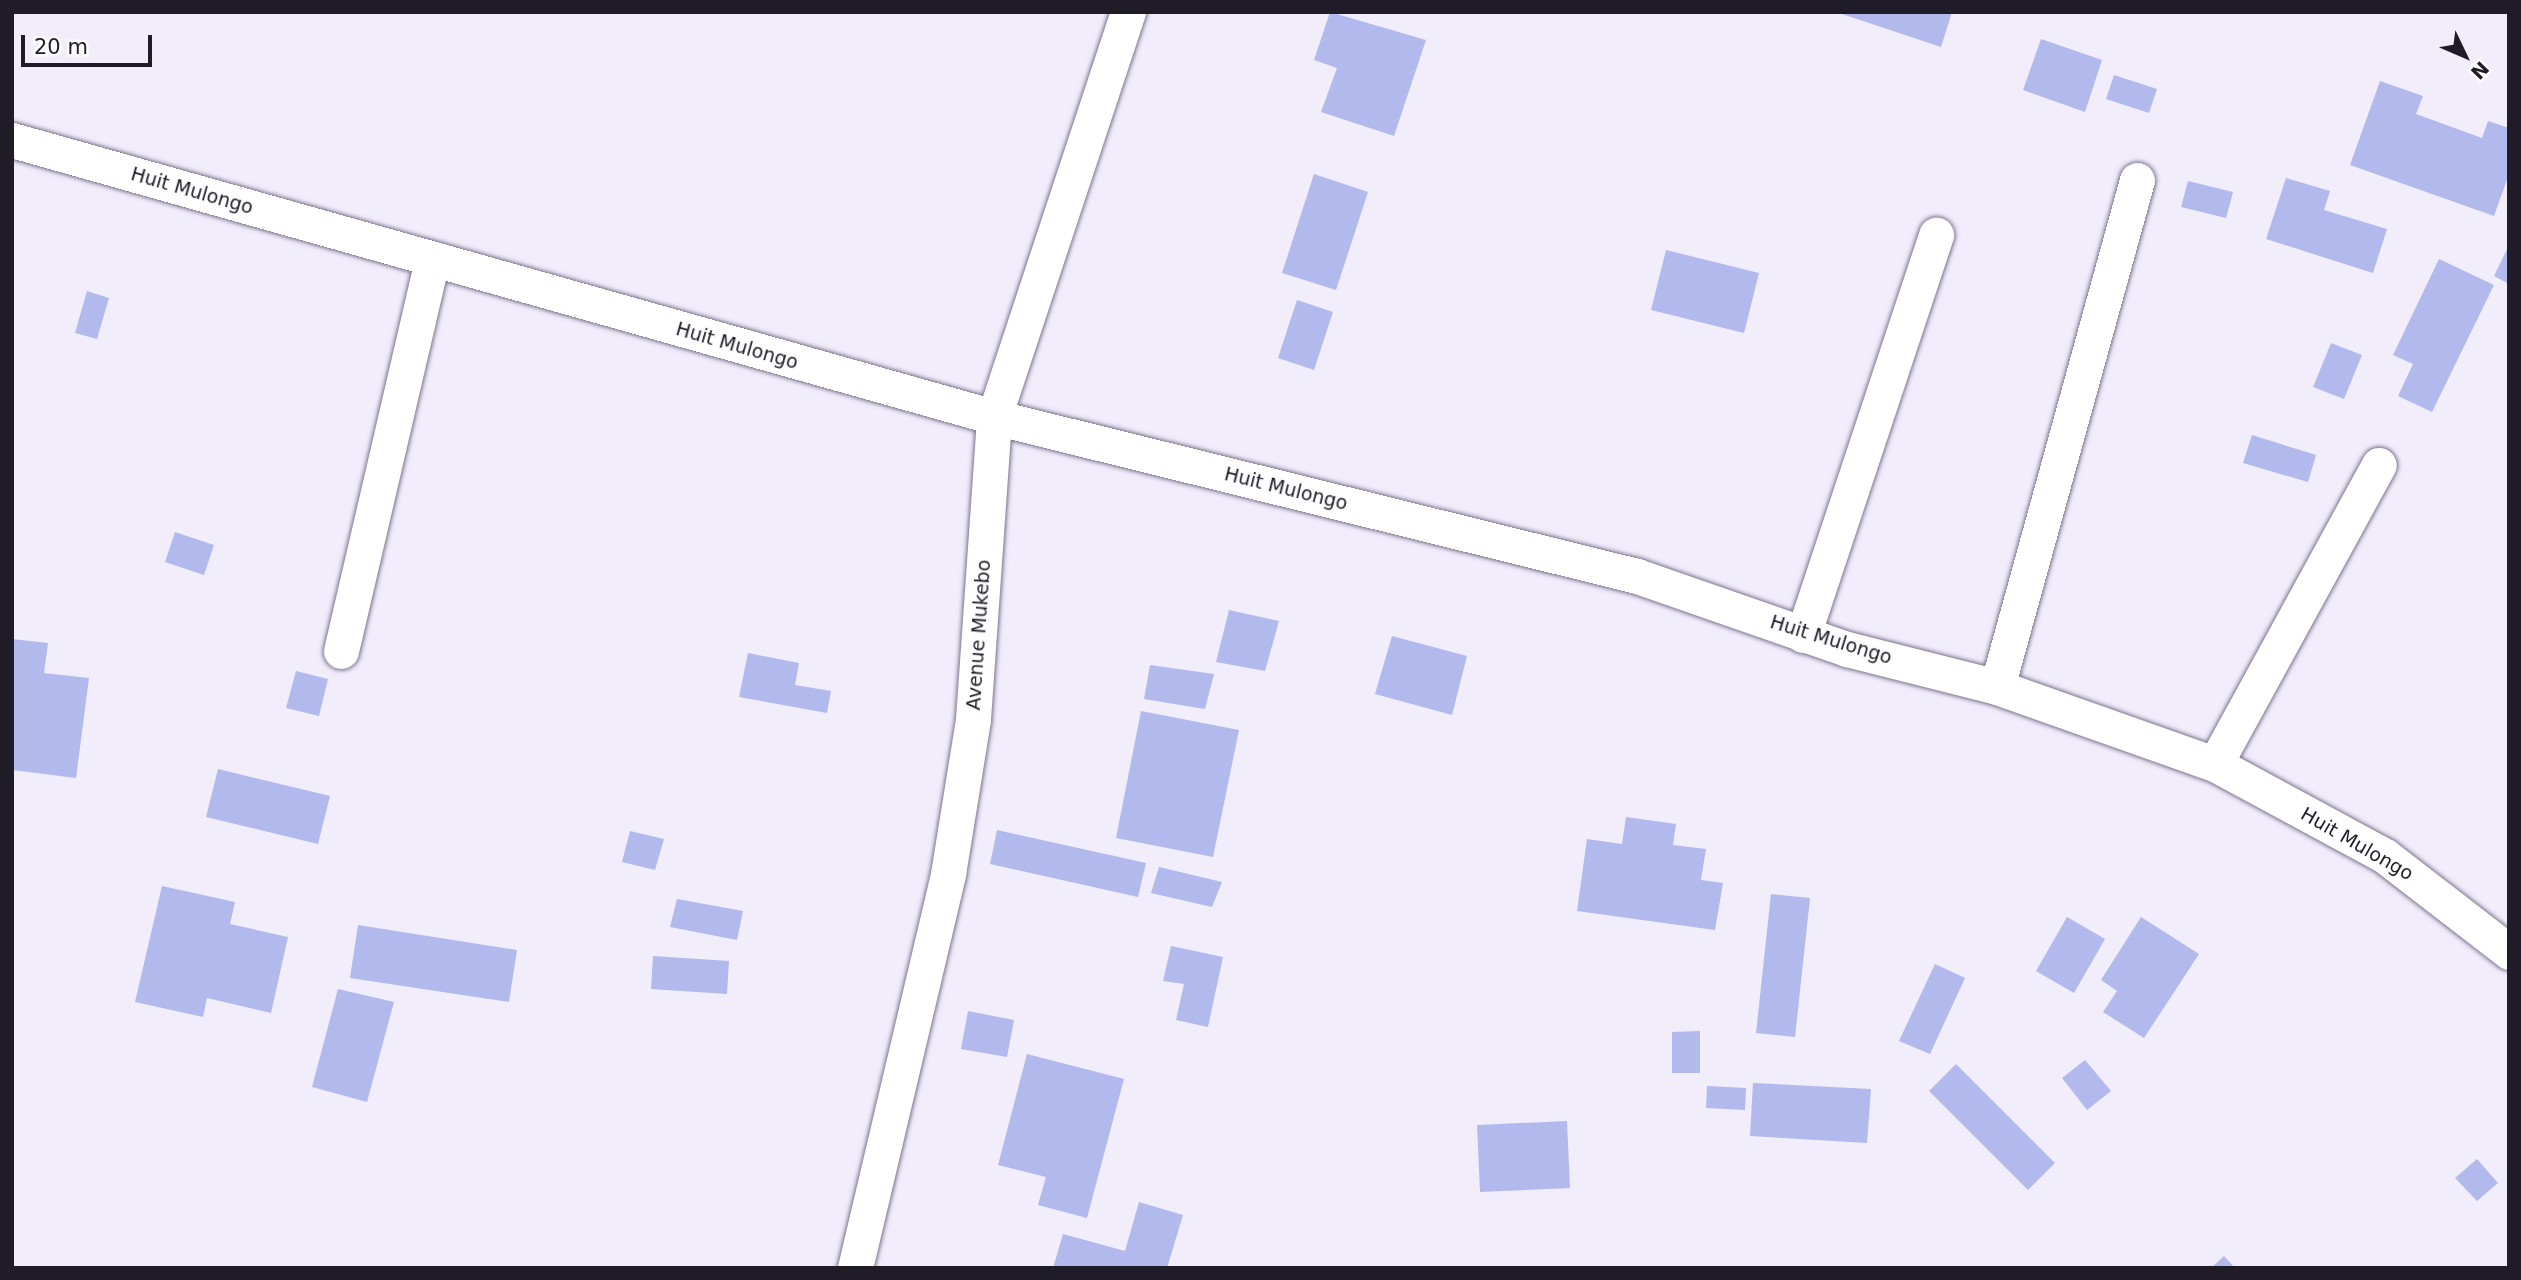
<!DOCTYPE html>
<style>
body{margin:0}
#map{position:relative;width:2521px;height:1280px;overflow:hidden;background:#f2edfb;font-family:"DejaVu Sans",sans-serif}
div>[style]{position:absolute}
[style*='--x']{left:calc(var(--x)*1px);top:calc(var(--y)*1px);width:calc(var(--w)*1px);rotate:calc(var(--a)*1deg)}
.building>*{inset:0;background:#b1b9ed}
.roads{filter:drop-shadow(0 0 2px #7d7390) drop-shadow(0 0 2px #7d7390)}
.street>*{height:35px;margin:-17.5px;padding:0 17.5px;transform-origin:17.5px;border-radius:17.5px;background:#fff}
span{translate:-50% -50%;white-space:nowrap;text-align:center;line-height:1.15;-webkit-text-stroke:5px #fdfdfd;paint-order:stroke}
.street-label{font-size:19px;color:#1f1b27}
.frame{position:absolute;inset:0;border:14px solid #1f1b27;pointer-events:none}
.north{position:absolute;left:2430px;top:21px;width:70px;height:70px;-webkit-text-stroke:5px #fdfdfd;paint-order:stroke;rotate:134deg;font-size:19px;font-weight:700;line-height:28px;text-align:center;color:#1f1b27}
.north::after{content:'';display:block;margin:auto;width:24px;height:32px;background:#1f1b27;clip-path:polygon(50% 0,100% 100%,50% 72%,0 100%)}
.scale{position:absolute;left:21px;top:35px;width:131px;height:32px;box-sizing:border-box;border:4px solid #1f1b27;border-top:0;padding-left:9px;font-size:21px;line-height:24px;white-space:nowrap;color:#1f1b27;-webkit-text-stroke:5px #fdfdfd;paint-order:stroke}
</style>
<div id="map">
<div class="building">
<i style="clip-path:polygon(1330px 12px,1426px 40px,1394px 136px,1321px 112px,1337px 68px,1314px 60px)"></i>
<i style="clip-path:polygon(1836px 12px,1952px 12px,1941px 47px)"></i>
<i style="clip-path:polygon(2041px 39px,2102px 60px,2085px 112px,2023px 90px)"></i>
<i style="clip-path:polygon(2114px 75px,2157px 89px,2149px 113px,2106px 99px)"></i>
<i style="clip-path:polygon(2380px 81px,2423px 96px,2416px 114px,2482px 138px,2488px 121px,2509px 128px,2509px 174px,2494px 216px,2350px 165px)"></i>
<i style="clip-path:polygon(1314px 174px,1368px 192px,1336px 290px,1282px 273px)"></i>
<i style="clip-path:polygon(2286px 178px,2330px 191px,2324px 210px,2387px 229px,2373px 273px,2266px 239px)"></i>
<i style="clip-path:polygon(2188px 181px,2233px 192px,2226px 218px,2181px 207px)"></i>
<i style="clip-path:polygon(2507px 249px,2509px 250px,2509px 284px,2494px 276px)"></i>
<i style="clip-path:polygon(1666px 250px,1759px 273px,1744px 333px,1651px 310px)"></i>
<i style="clip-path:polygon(2439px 259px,2494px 285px,2432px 412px,2398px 396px,2413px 364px,2393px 355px)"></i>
<i style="clip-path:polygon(87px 291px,109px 298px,97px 339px,75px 333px)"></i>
<i style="clip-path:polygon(1297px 300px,1333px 312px,1314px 370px,1278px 358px)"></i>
<i style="clip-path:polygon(2331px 343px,2362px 355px,2344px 399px,2313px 387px)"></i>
<i style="clip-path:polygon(2252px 435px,2316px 455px,2308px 482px,2243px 463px)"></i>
<i style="clip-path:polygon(175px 532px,214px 545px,204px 575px,165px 562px)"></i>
<i style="clip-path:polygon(1229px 610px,1279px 621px,1265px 671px,1216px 662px)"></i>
<i style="clip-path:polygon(1392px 636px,1467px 656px,1452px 715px,1375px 694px)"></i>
<i style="clip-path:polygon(12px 639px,48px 643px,44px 673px,89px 678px,76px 778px,12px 770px)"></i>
<i style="clip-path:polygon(748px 653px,799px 663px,795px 685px,831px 691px,827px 713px,739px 697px)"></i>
<i style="clip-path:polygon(1150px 665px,1214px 674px,1205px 709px,1144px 699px)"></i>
<i style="clip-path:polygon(296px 671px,328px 679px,319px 716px,286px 708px)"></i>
<i style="clip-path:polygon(1141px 711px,1239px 730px,1213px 857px,1116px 838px)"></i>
<i style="clip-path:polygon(218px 769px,330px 796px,318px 844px,206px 817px)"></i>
<i style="clip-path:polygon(1626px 817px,1676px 824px,1673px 845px,1706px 849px,1701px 880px,1723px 883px,1715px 930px,1577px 911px,1587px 839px,1622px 844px)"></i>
<i style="clip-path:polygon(997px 830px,1146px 863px,1138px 897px,990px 864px)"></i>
<i style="clip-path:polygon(630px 831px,664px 839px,655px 870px,622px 862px)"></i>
<i style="clip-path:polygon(1159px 867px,1222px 882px,1212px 907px,1151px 893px)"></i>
<i style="clip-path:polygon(162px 886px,235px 902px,230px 924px,288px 937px,271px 1013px,207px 998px,203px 1017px,135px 1002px)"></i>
<i style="clip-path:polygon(1771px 894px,1810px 898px,1795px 1037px,1756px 1033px)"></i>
<i style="clip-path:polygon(677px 899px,743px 911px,737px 940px,670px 927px)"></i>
<i style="clip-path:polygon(2067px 917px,2105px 939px,2074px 993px,2036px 971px)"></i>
<i style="clip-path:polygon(2141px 917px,2199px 954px,2144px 1038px,2103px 1012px,2117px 991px,2101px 980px)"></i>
<i style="clip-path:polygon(358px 925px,517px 950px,509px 1002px,350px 978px)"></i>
<i style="clip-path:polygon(1171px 946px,1223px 957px,1208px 1027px,1176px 1020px,1184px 984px,1163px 981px)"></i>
<i style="clip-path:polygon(653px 956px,729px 961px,727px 994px,651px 989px)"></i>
<i style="clip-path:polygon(1935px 964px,1965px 978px,1930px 1054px,1899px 1041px)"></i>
<i style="clip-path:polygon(338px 989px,394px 1002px,367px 1102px,312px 1087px)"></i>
<i style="clip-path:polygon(968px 1011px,1014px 1020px,1007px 1057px,961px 1049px)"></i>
<i style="clip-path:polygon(1700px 1031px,1700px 1073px,1672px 1073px,1672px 1032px)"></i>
<i style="clip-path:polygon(1027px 1054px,1124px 1079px,1087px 1218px,1038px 1205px,1046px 1177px,998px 1165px)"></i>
<i style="clip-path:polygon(2085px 1060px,2111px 1091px,2087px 1110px,2062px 1078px)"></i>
<i style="clip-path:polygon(1956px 1064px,2055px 1163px,2028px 1190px,1929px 1091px)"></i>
<i style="clip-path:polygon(1753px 1083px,1871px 1089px,1867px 1143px,1750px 1136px)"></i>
<i style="clip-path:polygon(1707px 1086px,1746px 1088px,1745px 1110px,1706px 1108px)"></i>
<i style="clip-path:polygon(1567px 1121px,1570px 1188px,1480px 1192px,1477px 1125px)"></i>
<i style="clip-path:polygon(2477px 1159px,2498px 1183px,2477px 1201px,2455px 1178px)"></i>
<i style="clip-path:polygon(1139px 1202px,1183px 1215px,1167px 1268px,1053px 1268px,1063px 1234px,1125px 1251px)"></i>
<i style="clip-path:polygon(2224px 1256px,2235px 1268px,2211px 1268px)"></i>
</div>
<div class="roads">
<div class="street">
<i style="--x:12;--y:140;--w:1020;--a:15.75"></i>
<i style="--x:994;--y:417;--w:662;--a:13.89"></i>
<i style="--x:1637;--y:576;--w:222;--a:19.2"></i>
<i style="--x:1847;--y:649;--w:155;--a:14.2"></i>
<i style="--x:1997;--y:687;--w:231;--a:19.5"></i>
<i style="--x:2215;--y:764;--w:193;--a:28.4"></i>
<i style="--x:2385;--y:856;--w:157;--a:37.7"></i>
<i style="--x:1803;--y:635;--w:422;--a:-71.6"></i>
<i style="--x:341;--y:651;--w:402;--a:-76.9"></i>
<i style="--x:1997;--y:687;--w:526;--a:-74.56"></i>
<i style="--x:2215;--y:764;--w:341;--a:-61.3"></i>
<i style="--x:855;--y:1268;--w:405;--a:-76.7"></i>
<i style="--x:948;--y:874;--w:157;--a:-80.8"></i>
<i style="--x:973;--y:719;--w:303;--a:-86"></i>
<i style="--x:994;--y:417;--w:427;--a:-71.7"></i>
</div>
</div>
<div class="street-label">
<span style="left:192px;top:191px;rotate:16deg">Huit Mulongo</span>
<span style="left:737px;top:346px;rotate:16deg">Huit Mulongo</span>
<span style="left:1286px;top:489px;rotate:14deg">Huit Mulongo</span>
<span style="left:979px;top:635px;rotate:-86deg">Avenue Mukebo</span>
<span style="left:1831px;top:640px;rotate:17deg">Huit Mulongo</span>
<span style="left:2357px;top:844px;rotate:30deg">Huit Mulongo</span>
</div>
<div class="frame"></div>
<div class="north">N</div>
<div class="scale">20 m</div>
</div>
